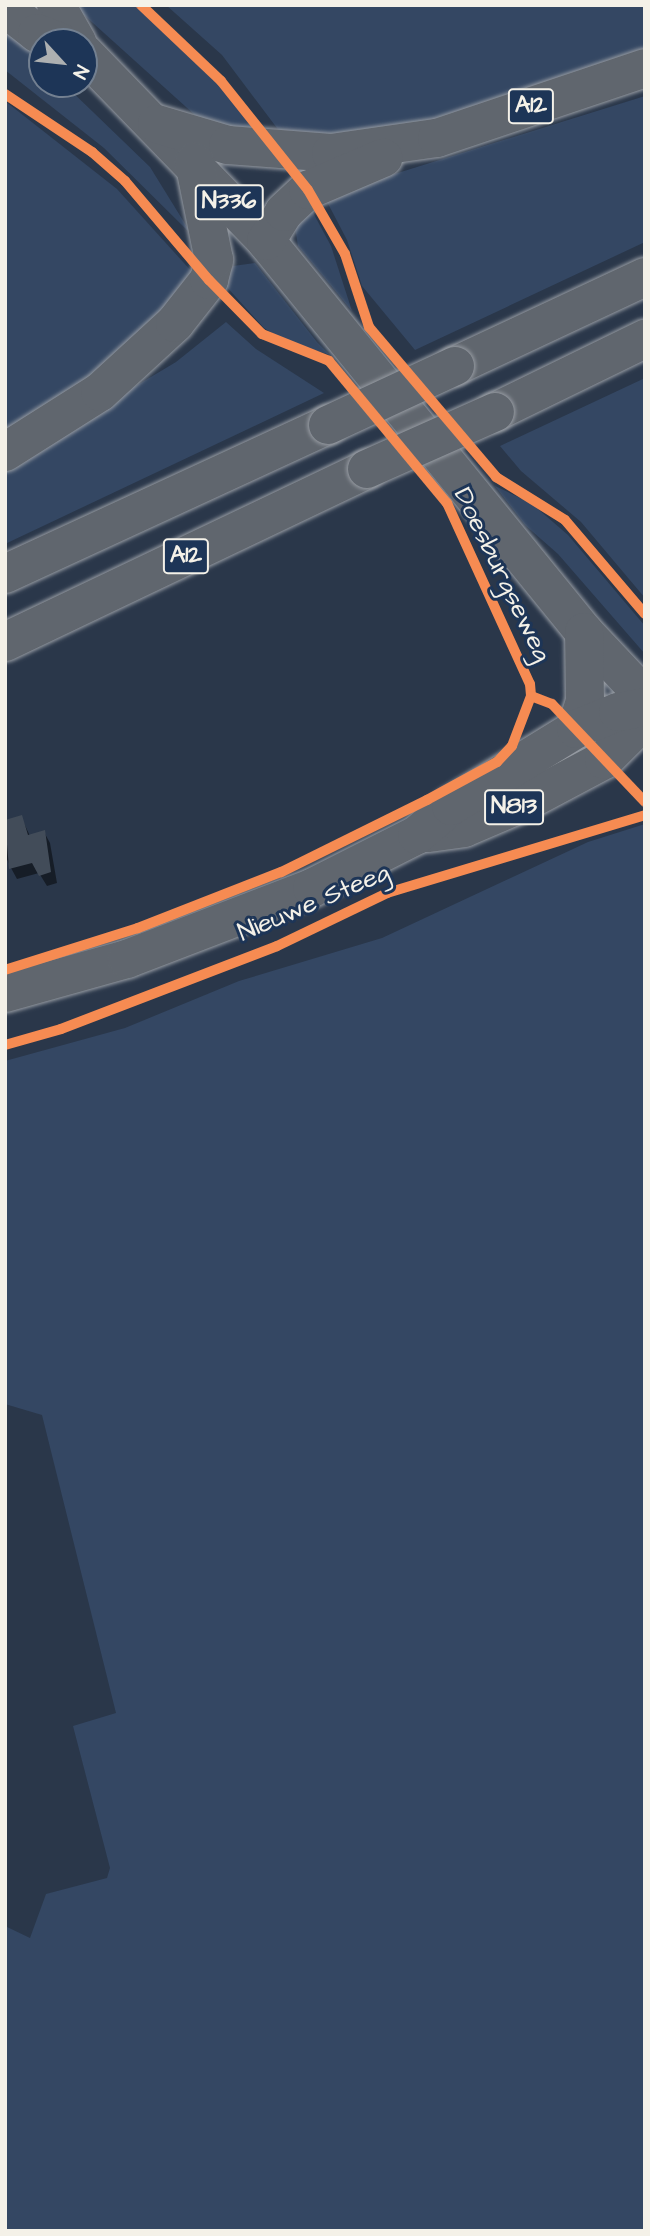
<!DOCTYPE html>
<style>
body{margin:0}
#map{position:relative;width:650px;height:2236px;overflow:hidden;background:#2a374a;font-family:"Architects Daughter",sans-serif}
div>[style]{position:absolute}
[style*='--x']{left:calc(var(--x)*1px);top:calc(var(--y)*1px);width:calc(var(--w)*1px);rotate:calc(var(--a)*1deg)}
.green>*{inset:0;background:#344763}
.shadow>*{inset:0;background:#0007}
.building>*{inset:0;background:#424c59}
.roads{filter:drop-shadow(0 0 2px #979ca3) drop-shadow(0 0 2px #979ca3)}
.primary>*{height:38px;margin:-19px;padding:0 19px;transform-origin:19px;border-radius:19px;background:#60666e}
.highway>*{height:38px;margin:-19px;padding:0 19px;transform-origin:19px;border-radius:19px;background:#60666e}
.bridges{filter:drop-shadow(0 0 2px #979ca3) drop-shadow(0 0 2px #979ca3)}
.highway-bridge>*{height:38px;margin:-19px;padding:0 19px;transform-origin:19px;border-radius:19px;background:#60666e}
.cycleway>*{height:10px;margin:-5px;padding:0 5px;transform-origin:5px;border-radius:5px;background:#f68b52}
span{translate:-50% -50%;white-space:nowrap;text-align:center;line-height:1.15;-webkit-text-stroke:6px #1d3557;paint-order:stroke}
.shield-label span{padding:2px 5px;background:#1d3557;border:2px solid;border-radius:5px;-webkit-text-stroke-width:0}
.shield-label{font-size:24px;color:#f4f1e8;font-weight:700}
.street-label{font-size:26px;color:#f4f1e8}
.frame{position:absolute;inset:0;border:7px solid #f4f1e8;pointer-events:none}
.north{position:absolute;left:28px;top:28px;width:70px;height:70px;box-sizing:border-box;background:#1d3557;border:2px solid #738091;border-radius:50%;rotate:117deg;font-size:19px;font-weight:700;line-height:28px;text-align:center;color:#f4f1e8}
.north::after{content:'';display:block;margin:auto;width:24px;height:32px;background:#adb0b1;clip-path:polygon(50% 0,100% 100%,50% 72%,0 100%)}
</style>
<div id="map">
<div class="green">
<i style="clip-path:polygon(73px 5px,136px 5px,210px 73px,264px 142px,196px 116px)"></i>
<i style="clip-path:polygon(166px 5px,645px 5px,645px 52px,417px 126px,292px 148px,222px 55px)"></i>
<i style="clip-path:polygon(5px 26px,42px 62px,42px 84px,64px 84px,150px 167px,192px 235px,104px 148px,5px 70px)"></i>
<i style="clip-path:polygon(645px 96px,645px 242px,415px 350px,362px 286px,347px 240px,324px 196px)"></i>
<i style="clip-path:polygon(5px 101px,117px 189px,193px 273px,127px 361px,5px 434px)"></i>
<i style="clip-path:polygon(310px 207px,331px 246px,352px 311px,298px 246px,295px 227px)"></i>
<i style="clip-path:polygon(255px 263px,317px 342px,330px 355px,285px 341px,264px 328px,225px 285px,233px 266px)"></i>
<i style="clip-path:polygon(226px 322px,256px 349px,324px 393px,5px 544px,5px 464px,176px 362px)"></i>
<i style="clip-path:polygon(645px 378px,645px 598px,581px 522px,521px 471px,500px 446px)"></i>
<i style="clip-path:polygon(495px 486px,531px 503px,568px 535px,645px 626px,645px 654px,558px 554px,525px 525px)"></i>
<i style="clip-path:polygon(645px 824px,645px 2231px,5px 2231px,5px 1926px,30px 1938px,46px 1894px,107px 1878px,110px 1868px,73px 1726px,116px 1713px,42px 1415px,5px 1404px,5px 1061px,125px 1028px,239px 981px,382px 938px,588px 842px)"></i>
</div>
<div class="shadow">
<i style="clip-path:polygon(21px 817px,30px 836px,44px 832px,50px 843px,57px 883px,47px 886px,39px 873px,17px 879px,11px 868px,5px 855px,5px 821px)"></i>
</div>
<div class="building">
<i style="clip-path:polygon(22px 815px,28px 835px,45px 830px,51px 872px,39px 876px,32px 863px,9px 869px,5px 820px)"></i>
</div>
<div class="roads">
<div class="primary">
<i style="--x:56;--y:5;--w:43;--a:60.4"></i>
<i style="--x:5;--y:8;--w:41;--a:38"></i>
<i style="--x:37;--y:33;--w:25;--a:21"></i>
<i style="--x:84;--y:53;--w:262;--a:45.9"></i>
<i style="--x:266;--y:241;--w:504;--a:50.88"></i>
<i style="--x:584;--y:632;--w:89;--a:46.8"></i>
<i style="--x:576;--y:729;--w:29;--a:-72"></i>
<i style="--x:585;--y:701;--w:69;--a:-90.8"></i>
<i style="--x:429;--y:833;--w:35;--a:-8"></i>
<i style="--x:464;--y:828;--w:66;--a:-23.1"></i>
<i style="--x:525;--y:802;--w:89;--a:-28"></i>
<i style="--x:604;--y:760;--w:58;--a:-45"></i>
<i style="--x:5;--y:993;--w:127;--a:-15.6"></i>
<i style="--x:127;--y:959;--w:198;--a:-21"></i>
<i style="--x:312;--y:888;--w:118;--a:-26.8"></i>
<i style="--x:417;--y:835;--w:45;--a:-40.5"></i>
<i style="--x:451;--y:806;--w:147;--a:-31.6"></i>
<i style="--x:576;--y:729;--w:45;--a:-22"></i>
<i style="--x:618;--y:712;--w:27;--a:-10"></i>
</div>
<div class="highway">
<i style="--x:157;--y:124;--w:74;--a:16.5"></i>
<i style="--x:228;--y:145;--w:103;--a:4.4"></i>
<i style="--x:331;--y:153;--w:107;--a:-8.1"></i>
<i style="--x:437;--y:138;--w:219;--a:-18.6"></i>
<i style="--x:266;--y:241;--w:34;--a:-58"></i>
<i style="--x:284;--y:212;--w:33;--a:-43"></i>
<i style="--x:308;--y:190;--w:82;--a:-23.1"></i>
<i style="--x:455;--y:366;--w:210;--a:-25.1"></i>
<i style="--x:495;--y:412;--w:167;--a:-26"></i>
<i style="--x:5;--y:452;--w:112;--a:-32.3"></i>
<i style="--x:100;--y:392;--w:102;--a:-42.6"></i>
<i style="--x:175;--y:323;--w:55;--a:-51.7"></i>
<i style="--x:209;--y:280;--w:21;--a:-76"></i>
<i style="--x:214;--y:260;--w:100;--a:-101.5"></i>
<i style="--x:5;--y:574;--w:356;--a:-24.8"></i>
<i style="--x:5;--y:642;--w:401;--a:-25.5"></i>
</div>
</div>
<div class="bridges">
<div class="highway-bridge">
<i style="--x:328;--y:425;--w:140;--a:-24.9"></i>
<i style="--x:367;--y:469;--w:140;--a:-24"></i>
</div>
</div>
<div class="cycleway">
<i style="--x:141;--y:5;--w:110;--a:43.5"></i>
<i style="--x:221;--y:81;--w:139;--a:51.4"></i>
<i style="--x:308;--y:190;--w:74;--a:60"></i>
<i style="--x:345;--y:254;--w:77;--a:71.8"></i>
<i style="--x:369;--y:327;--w:197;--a:49.7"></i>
<i style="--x:496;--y:477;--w:81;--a:31.9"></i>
<i style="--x:565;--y:520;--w:123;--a:49.6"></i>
<i style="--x:5;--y:94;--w:105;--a:33.7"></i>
<i style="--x:92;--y:152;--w:44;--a:41.3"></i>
<i style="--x:125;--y:181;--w:130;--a:49.7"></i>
<i style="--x:209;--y:280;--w:76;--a:45.5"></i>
<i style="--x:262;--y:334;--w:72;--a:21.9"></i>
<i style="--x:329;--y:361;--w:185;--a:50.3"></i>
<i style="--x:447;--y:503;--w:199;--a:65.4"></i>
<i style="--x:530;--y:684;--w:12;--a:85"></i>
<i style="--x:531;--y:696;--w:53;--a:110.8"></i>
<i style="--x:512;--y:746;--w:22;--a:133"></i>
<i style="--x:497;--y:762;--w:80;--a:151.5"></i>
<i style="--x:427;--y:800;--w:163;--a:153.7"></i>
<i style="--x:281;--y:872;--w:154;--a:158.6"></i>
<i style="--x:138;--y:928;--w:139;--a:162.5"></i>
<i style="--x:531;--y:696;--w:22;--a:21"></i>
<i style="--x:552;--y:704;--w:135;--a:46.5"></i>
<i style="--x:5;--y:1045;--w:58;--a:-15.9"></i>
<i style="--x:61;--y:1029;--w:231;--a:-21"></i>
<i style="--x:277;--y:946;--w:122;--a:-25.7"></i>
<i style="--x:387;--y:893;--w:270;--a:-16.8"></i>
</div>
<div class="shield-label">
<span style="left:531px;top:106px">A12</span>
<span style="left:229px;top:202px">N336</span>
<span style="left:186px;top:556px">A12</span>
<span style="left:514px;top:807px">N813</span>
</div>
<div class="street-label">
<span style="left:502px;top:575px;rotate:64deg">Doesburgseweg</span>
<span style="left:314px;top:903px;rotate:-23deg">Nieuwe Steeg</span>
</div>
<div class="frame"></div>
<div class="north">N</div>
</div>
